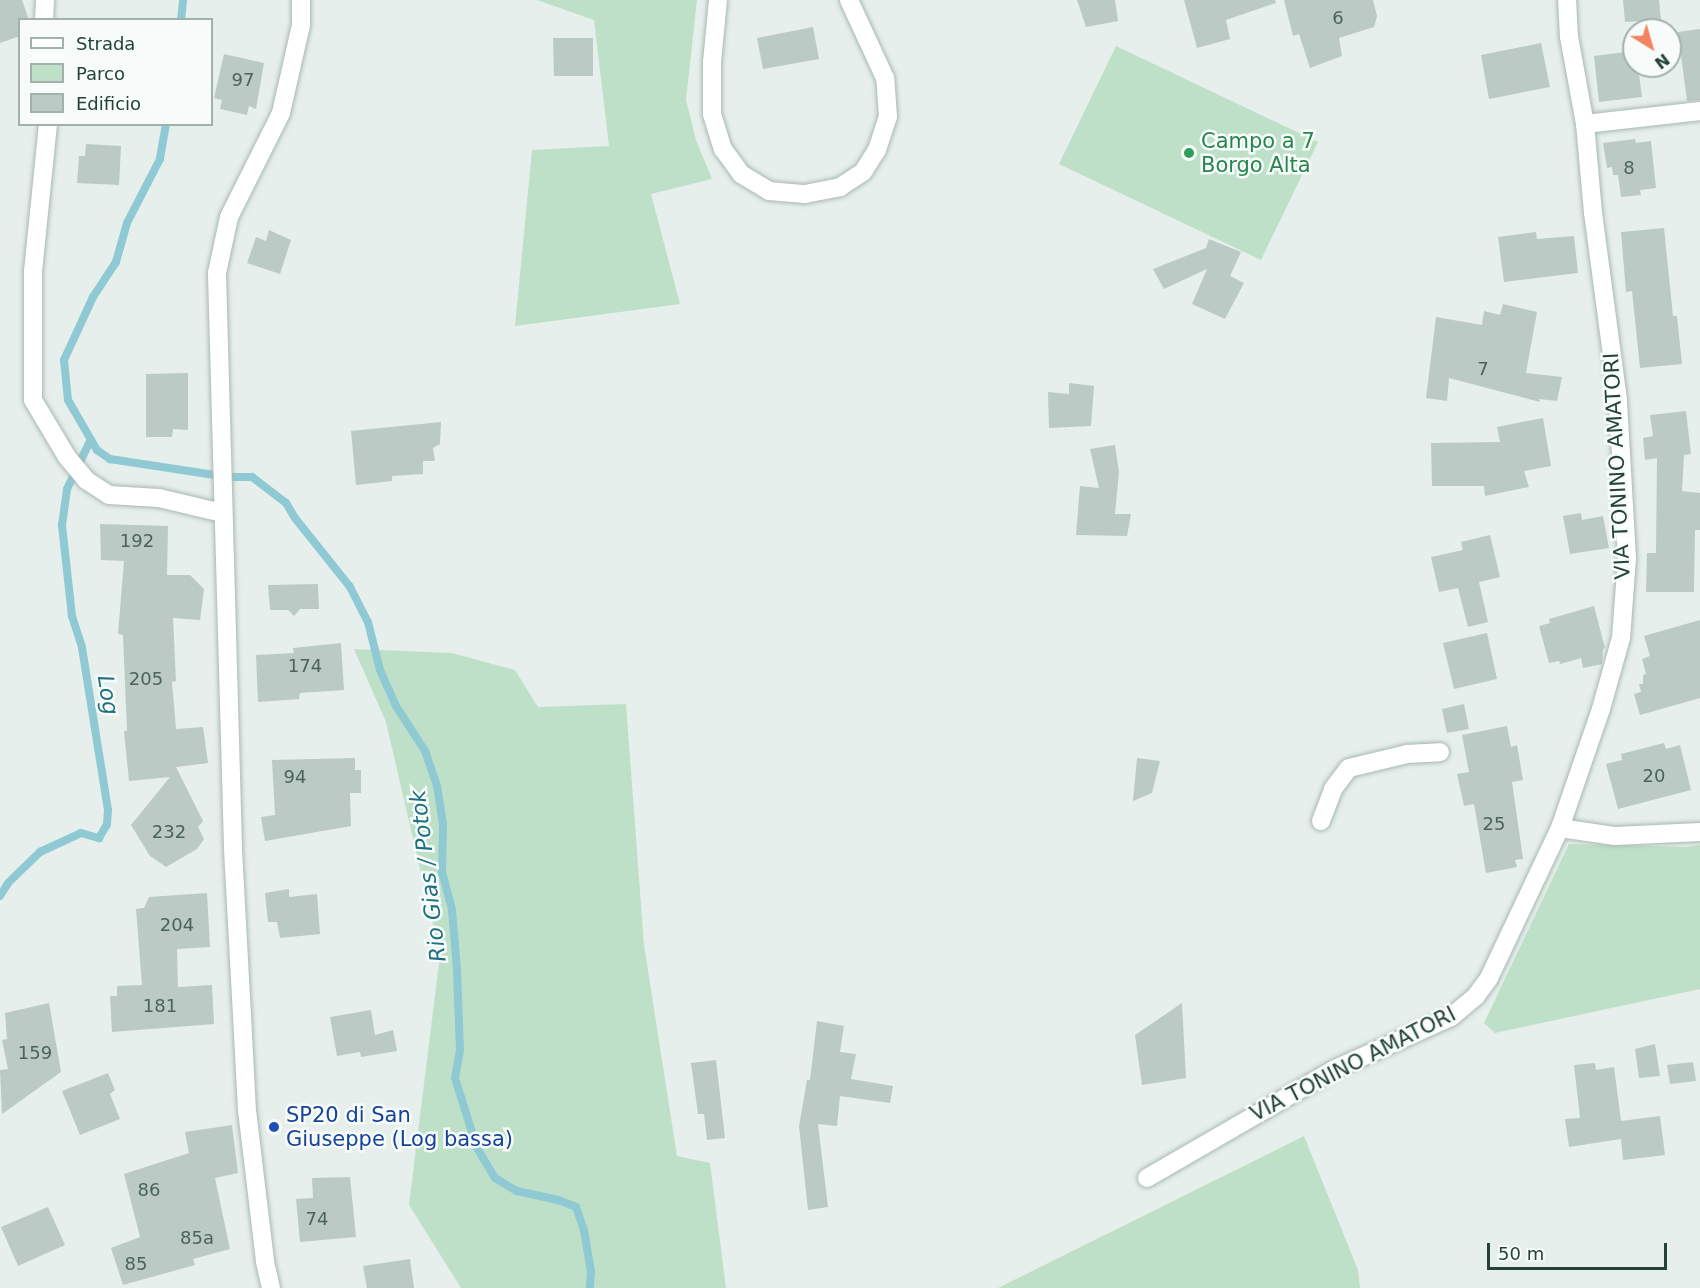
<!DOCTYPE html>
<style>
body{margin:0}
#map{position:relative;width:1700px;height:1288px;overflow:hidden;background:#e6efeb;font-family:"DejaVu Sans",sans-serif}
div>[style]{position:absolute}
[style*='--x']{left:calc(var(--x)*1px);top:calc(var(--y)*1px);width:calc(var(--w)*1px);rotate:calc(var(--a)*1deg)}
.green>*{inset:0;background:#bfe0c8}
.stream>*{height:8px;margin:-4px;padding:0 4px;transform-origin:4px;border-radius:4px;background:#8ec9d4}
.building>*{inset:0;background:#bbcac4}
.roads{filter:drop-shadow(0 0 2px #a8b8b2) drop-shadow(0 0 2px #a8b8b2)}
.minor>*{height:18px;margin:-9px;padding:0 9px;transform-origin:9px;border-radius:9px;background:#fff}
.tertiary>*{height:18px;margin:-9px;padding:0 9px;transform-origin:9px;border-radius:9px;background:#fff}
.dots>*{width:16px;height:16px;translate:-50% -50%;box-sizing:border-box;border:3px solid #f7fbf9;border-radius:50%}
span{translate:-50% -50%;white-space:nowrap;text-align:center;line-height:1.15;-webkit-text-stroke:5px #f7fbf9;paint-order:stroke}
.number-label{font-size:18px;color:#4a645c}
.number-label span{-webkit-text-stroke-width:0}
.leisure-label{font-size:21px;color:#27864d}
.left{translate:0 -50%;text-align:left}
.street-label{font-size:21px;color:#24423a}
.transit-label{font-size:21px;color:#164399}
.water-label{font-size:22px;color:#1c6f80;font-style:italic}
.legend{position:absolute;left:18px;top:18px;width:195px;height:108px;box-sizing:border-box;background:#f7fbf9;border:2px solid #a3b1ad;margin:0;padding:8px 10px;list-style:none;font-size:18px;color:#24423a}
.legend li{display:flex;align-items:center;gap:12px;height:30px}
.legend b{width:30px;border:2px solid #a3b1ad}
.north{position:absolute;left:1622px;top:18px;width:60px;height:60px;box-sizing:border-box;background:#f7fbf9;border:2px solid #a3b1ad;border-radius:50%;rotate:143deg;font-size:16px;font-weight:700;line-height:24px;text-align:center;color:#24423a}
.north::after{content:'';display:block;margin:auto;width:21px;height:27px;background:#f4845f;clip-path:polygon(50% 0,100% 100%,50% 72%,0 100%)}
.scale{position:absolute;left:1487px;top:1243px;width:180px;height:27px;box-sizing:border-box;border:3px solid #24423a;border-top:0;padding-left:8px;font-size:18px;line-height:21px;white-space:nowrap;color:#24423a;-webkit-text-stroke:4px #f7fbf9;paint-order:stroke}
</style>
<div id="map">
<div class="green">
<i style="clip-path:polygon(537px 0,697px 0,686px 100px,696px 140px,712px 179px,651px 194px,680px 304px,515px 326px,532px 150px,609px 146px,594px 20px)"></i>
<i style="clip-path:polygon(1116px 46px,1318px 142px,1261px 260px,1059px 164px)"></i>
<i style="clip-path:polygon(354px 649px,452px 653px,515px 670px,538px 707px,626px 704px,644px 945px,677px 1156px,710px 1163px,726px 1288px,461px 1288px,409px 1205px,440px 955px,386px 722px)"></i>
<i style="clip-path:polygon(1569px 844px,1686px 847px,1700px 845px,1700px 989px,1495px 1033px,1484px 1023px)"></i>
<i style="clip-path:polygon(1304px 1136px,1358px 1270px,1360px 1288px,998px 1288px)"></i>
</div>
<div class="stream">
<i style="--x:181;--y:20;--w:20;--a:-84"></i>
<i style="--x:166;--y:124;--w:36;--a:100"></i>
<i style="--x:160;--y:159;--w:72;--a:117.3"></i>
<i style="--x:127;--y:223;--w:41;--a:105.8"></i>
<i style="--x:116;--y:262;--w:42;--a:123.3"></i>
<i style="--x:93;--y:297;--w:69;--a:114.7"></i>
<i style="--x:64;--y:360;--w:40;--a:84.3"></i>
<i style="--x:68;--y:400;--w:58;--a:59.9"></i>
<i style="--x:97;--y:450;--w:16;--a:35"></i>
<i style="--x:110;--y:459;--w:119;--a:8.7"></i>
<i style="--x:228;--y:477;--w:24;--a:0"></i>
<i style="--x:252;--y:477;--w:43;--a:37.4"></i>
<i style="--x:286;--y:503;--w:17;--a:59"></i>
<i style="--x:295;--y:518;--w:88;--a:51.4"></i>
<i style="--x:350;--y:587;--w:39;--a:63"></i>
<i style="--x:368;--y:622;--w:49;--a:76"></i>
<i style="--x:380;--y:670;--w:39;--a:66"></i>
<i style="--x:396;--y:706;--w:54;--a:57.2"></i>
<i style="--x:425;--y:751;--w:37;--a:71"></i>
<i style="--x:437;--y:786;--w:38;--a:81"></i>
<i style="--x:443;--y:824;--w:48;--a:91.2"></i>
<i style="--x:442;--y:872;--w:39;--a:75"></i>
<i style="--x:452;--y:910;--w:60;--a:85.2"></i>
<i style="--x:457;--y:970;--w:80;--a:87.9"></i>
<i style="--x:460;--y:1050;--w:28;--a:100"></i>
<i style="--x:455;--y:1078;--w:73;--a:72.6"></i>
<i style="--x:477;--y:1148;--w:35;--a:59"></i>
<i style="--x:495;--y:1178;--w:26;--a:31"></i>
<i style="--x:517;--y:1191;--w:42;--a:12.4"></i>
<i style="--x:558;--y:1200;--w:19;--a:21"></i>
<i style="--x:576;--y:1207;--w:24;--a:71"></i>
<i style="--x:584;--y:1230;--w:43;--a:80.5"></i>
<i style="--x:591;--y:1272;--w:16;--a:94"></i>
<i style="--x:0;--y:896;--w:15;--a:-58"></i>
<i style="--x:8;--y:883;--w:45;--a:-44.1"></i>
<i style="--x:40;--y:852;--w:45;--a:-24.9"></i>
<i style="--x:81;--y:833;--w:19;--a:16"></i>
<i style="--x:99;--y:838;--w:16;--a:-60"></i>
<i style="--x:107;--y:824;--w:14;--a:-86"></i>
<i style="--x:108;--y:810;--w:165;--a:-99.1"></i>
<i style="--x:82;--y:647;--w:33;--a:-108"></i>
<i style="--x:72;--y:616;--w:92;--a:-96.3"></i>
<i style="--x:62;--y:525;--w:36;--a:-82"></i>
<i style="--x:67;--y:489;--w:55;--a:-64.4"></i>
</div>
<div class="building">
<i style="clip-path:polygon(0 0,22px 0,29px 20px,20px 20px,20px 36px,0 43px)"></i>
<i style="clip-path:polygon(1077px 0,1115px 0,1118px 21px,1086px 27px)"></i>
<i style="clip-path:polygon(1184px 0,1275px 0,1276px 3px,1226px 20px,1230px 39px,1197px 48px)"></i>
<i style="clip-path:polygon(1284px 0,1373px 0,1377px 16px,1374px 27px,1339px 38px,1342px 56px,1310px 68px,1299px 34px,1293px 36px)"></i>
<i style="clip-path:polygon(1623px 0,1659px 0,1661px 20px,1625px 22px)"></i>
<i style="clip-path:polygon(813px 27px,819px 59px,763px 69px,757px 38px)"></i>
<i style="clip-path:polygon(1700px 29px,1700px 100px,1687px 101px,1678px 32px)"></i>
<i style="clip-path:polygon(553px 38px,593px 38px,593px 76px,554px 76px)"></i>
<i style="clip-path:polygon(1541px 43px,1550px 87px,1489px 99px,1481px 55px)"></i>
<i style="clip-path:polygon(1634px 51px,1634px 66px,1638px 66px,1642px 97px,1599px 102px,1594px 56px)"></i>
<i style="clip-path:polygon(224px 54px,264px 63px,256px 109px,249px 106px,247px 115px,220px 109px,222px 100px,214px 98px)"></i>
<i style="clip-path:polygon(1635px 139px,1636px 143px,1651px 141px,1656px 188px,1640px 190px,1641px 195px,1621px 197px,1618px 175px,1613px 175px,1612px 167px,1607px 168px,1603px 143px)"></i>
<i style="clip-path:polygon(86px 144px,121px 146px,119px 185px,77px 183px,79px 156px,85px 156px)"></i>
<i style="clip-path:polygon(1664px 228px,1673px 316px,1677px 316px,1682px 364px,1640px 368px,1632px 291px,1626px 292px,1621px 232px)"></i>
<i style="clip-path:polygon(269px 230px,291px 240px,280px 274px,247px 263px,256px 237px,266px 241px)"></i>
<i style="clip-path:polygon(1536px 232px,1537px 239px,1574px 236px,1578px 273px,1504px 282px,1498px 237px)"></i>
<i style="clip-path:polygon(1209px 239px,1241px 252px,1230px 276px,1244px 283px,1225px 319px,1192px 304px,1207px 269px,1164px 289px,1153px 269px,1206px 248px)"></i>
<i style="clip-path:polygon(1503px 304px,1537px 312px,1526px 373px,1562px 377px,1557px 401px,1539px 399px,1540px 402px,1449px 378px,1447px 401px,1426px 398px,1436px 317px,1482px 325px,1484px 311px,1500px 315px)"></i>
<i style="clip-path:polygon(188px 373px,188px 430px,173px 429px,172px 437px,146px 437px,146px 374px)"></i>
<i style="clip-path:polygon(1069px 383px,1094px 386px,1091px 426px,1049px 428px,1048px 392px,1069px 394px)"></i>
<i style="clip-path:polygon(1686px 411px,1691px 454px,1684px 455px,1682px 491px,1700px 493px,1700px 530px,1695px 530px,1694px 592px,1646px 592px,1647px 553px,1656px 553px,1657px 458px,1645px 460px,1643px 438px,1653px 436px,1650px 415px)"></i>
<i style="clip-path:polygon(1543px 418px,1551px 466px,1524px 471px,1529px 487px,1485px 496px,1484px 486px,1432px 486px,1431px 443px,1500px 442px,1497px 427px)"></i>
<i style="clip-path:polygon(441px 422px,440px 444px,433px 448px,435px 461px,423px 461px,423px 474px,392px 476px,392px 481px,356px 485px,351px 431px)"></i>
<i style="clip-path:polygon(1115px 445px,1119px 472px,1115px 514px,1131px 514px,1127px 536px,1076px 535px,1080px 486px,1099px 488px,1090px 449px)"></i>
<i style="clip-path:polygon(1581px 513px,1582px 520px,1603px 516px,1609px 548px,1570px 554px,1563px 516px)"></i>
<i style="clip-path:polygon(100px 524px,168px 526px,167px 575px,190px 575px,204px 589px,200px 620px,173px 618px,176px 681px,172px 682px,176px 729px,203px 727px,208px 763px,176px 767px,203px 821px,198px 827px,204px 839px,197px 849px,166px 867px,150px 856px,131px 825px,170px 777px,129px 781px,124px 731px,127px 731px,123px 635px,118px 634px,124px 561px,101px 560px)"></i>
<i style="clip-path:polygon(1490px 535px,1500px 577px,1479px 582px,1488px 622px,1468px 627px,1458px 588px,1439px 592px,1431px 557px,1463px 550px,1461px 542px)"></i>
<i style="clip-path:polygon(318px 584px,319px 609px,300px 609px,294px 616px,288px 610px,270px 610px,268px 585px)"></i>
<i style="clip-path:polygon(1594px 606px,1605px 648px,1603px 649px,1602px 664px,1583px 668px,1581px 658px,1560px 664px,1559px 661px,1549px 663px,1539px 626px,1550px 623px,1549px 619px)"></i>
<i style="clip-path:polygon(1700px 620px,1700px 698px,1640px 715px,1634px 694px,1641px 692px,1639px 684px,1643px 684px,1643px 675px,1646px 674px,1642px 659px,1650px 656px,1644px 636px)"></i>
<i style="clip-path:polygon(1487px 633px,1497px 679px,1454px 689px,1443px 643px)"></i>
<i style="clip-path:polygon(341px 643px,344px 690px,300px 693px,299px 699px,258px 702px,256px 655px,294px 653px,293px 648px)"></i>
<i style="clip-path:polygon(1464px 704px,1469px 729px,1447px 733px,1442px 709px)"></i>
<i style="clip-path:polygon(1507px 726px,1511px 747px,1517px 745px,1523px 780px,1512px 782px,1523px 859px,1515px 860px,1517px 867px,1486px 873px,1474px 804px,1464px 806px,1457px 774px,1469px 772px,1462px 735px)"></i>
<i style="clip-path:polygon(1664px 743px,1666px 749px,1680px 745px,1691px 790px,1618px 809px,1606px 764px,1622px 760px,1621px 754px)"></i>
<i style="clip-path:polygon(355px 758px,355px 770px,361px 770px,361px 793px,350px 793px,351px 826px,265px 841px,261px 817px,275px 815px,272px 760px)"></i>
<i style="clip-path:polygon(1137px 758px,1160px 761px,1152px 793px,1133px 801px)"></i>
<i style="clip-path:polygon(289px 889px,289px 897px,317px 894px,320px 934px,280px 938px,277px 922px,268px 922px,265px 893px)"></i>
<i style="clip-path:polygon(207px 893px,210px 947px,177px 949px,178px 987px,212px 985px,214px 1024px,112px 1032px,110px 996px,117px 996px,117px 986px,142px 985px,136px 909px,144px 908px,149px 897px)"></i>
<i style="clip-path:polygon(49px 1003px,61px 1072px,2px 1114px,0 1070px,8px 1069px,2px 1040px,7px 1039px,5px 1013px)"></i>
<i style="clip-path:polygon(1182px 1003px,1186px 1078px,1142px 1085px,1135px 1035px)"></i>
<i style="clip-path:polygon(371px 1010px,375px 1035px,393px 1030px,397px 1051px,361px 1057px,360px 1052px,337px 1056px,330px 1017px)"></i>
<i style="clip-path:polygon(817px 1021px,844px 1026px,840px 1052px,856px 1054px,851px 1079px,893px 1086px,890px 1103px,840px 1096px,837px 1126px,818px 1124px,828px 1207px,808px 1210px,799px 1126px,807px 1080px,810px 1080px)"></i>
<i style="clip-path:polygon(1655px 1044px,1660px 1076px,1639px 1078px,1635px 1049px)"></i>
<i style="clip-path:polygon(716px 1060px,725px 1138px,707px 1140px,704px 1114px,698px 1114px,691px 1063px)"></i>
<i style="clip-path:polygon(1693px 1062px,1696px 1081px,1670px 1084px,1667px 1065px)"></i>
<i style="clip-path:polygon(1595px 1063px,1596px 1070px,1614px 1067px,1621px 1121px,1660px 1116px,1665px 1155px,1623px 1160px,1621px 1139px,1569px 1147px,1565px 1119px,1580px 1118px,1574px 1065px)"></i>
<i style="clip-path:polygon(108px 1073px,115px 1090px,110px 1094px,120px 1119px,80px 1135px,62px 1091px)"></i>
<i style="clip-path:polygon(232px 1125px,238px 1173px,215px 1178px,230px 1249px,193px 1259px,195px 1265px,123px 1285px,111px 1248px,140px 1237px,124px 1174px,189px 1153px,185px 1132px)"></i>
<i style="clip-path:polygon(350px 1177px,356px 1237px,300px 1242px,296px 1199px,313px 1198px,312px 1178px)"></i>
<i style="clip-path:polygon(48px 1207px,65px 1245px,18px 1266px,1px 1227px)"></i>
<i style="clip-path:polygon(410px 1259px,414px 1288px,367px 1288px,363px 1266px)"></i>
</div>
<div class="roads">
<div class="minor">
<i style="--x:718;--y:0;--w:62;--a:95.5"></i>
<i style="--x:712;--y:62;--w:52;--a:90"></i>
<i style="--x:712;--y:114;--w:37;--a:73"></i>
<i style="--x:723;--y:149;--w:31;--a:54"></i>
<i style="--x:741;--y:174;--w:33;--a:31"></i>
<i style="--x:769;--y:191;--w:36;--a:5"></i>
<i style="--x:805;--y:194;--w:36;--a:-11"></i>
<i style="--x:840;--y:187;--w:27;--a:-33"></i>
<i style="--x:863;--y:172;--w:26;--a:-58"></i>
<i style="--x:877;--y:150;--w:35;--a:-72"></i>
<i style="--x:888;--y:117;--w:39;--a:-94"></i>
<i style="--x:885;--y:78;--w:86;--a:-114.8"></i>
<i style="--x:44;--y:20;--w:20;--a:-87"></i>
<i style="--x:48;--y:124;--w:148;--a:95.8"></i>
<i style="--x:33;--y:271;--w:129;--a:90"></i>
<i style="--x:33;--y:400;--w:66;--a:59.2"></i>
<i style="--x:67;--y:457;--w:30;--a:50"></i>
<i style="--x:86;--y:480;--w:27;--a:33"></i>
<i style="--x:109;--y:495;--w:50;--a:3.4"></i>
<i style="--x:159;--y:498;--w:65;--a:13.4"></i>
<i style="--x:1585;--y:124;--w:116;--a:-6.4"></i>
<i style="--x:1321;--y:821;--w:34;--a:-69"></i>
<i style="--x:1333;--y:789;--w:26;--a:-53"></i>
<i style="--x:1349;--y:768;--w:60;--a:-13.6"></i>
<i style="--x:1407;--y:754;--w:33;--a:-3"></i>
<i style="--x:1560;--y:828;--w:56;--a:8.3"></i>
<i style="--x:1615;--y:836;--w:85;--a:-2.7"></i>
<i style="--x:1147;--y:1178;--w:215;--a:-30.1"></i>
<i style="--x:1333;--y:1070;--w:129;--a:-24.2"></i>
<i style="--x:1451;--y:1017;--w:33;--a:-40"></i>
<i style="--x:1476;--y:996;--w:22;--a:-54"></i>
<i style="--x:1489;--y:978;--w:166;--a:-64.7"></i>
<i style="--x:1560;--y:828;--w:126;--a:-71"></i>
<i style="--x:1601;--y:709;--w:74;--a:-74.3"></i>
<i style="--x:1621;--y:638;--w:80;--a:-85.7"></i>
<i style="--x:1627;--y:558;--w:158;--a:-93.3"></i>
<i style="--x:1618;--y:400;--w:189;--a:-97.6"></i>
<i style="--x:1593;--y:213;--w:89;--a:-95.1"></i>
<i style="--x:1585;--y:124;--w:88;--a:-100.4"></i>
<i style="--x:1569;--y:37;--w:37;--a:-93"></i>
</div>
<div class="tertiary">
<i style="--x:271;--y:1288;--w:28;--a:-103"></i>
<i style="--x:265;--y:1261;--w:151;--a:-96.8"></i>
<i style="--x:247;--y:1111;--w:77;--a:-93"></i>
<i style="--x:243;--y:1034;--w:187;--a:-93.1"></i>
<i style="--x:233;--y:847;--w:574;--a:-91.6"></i>
<i style="--x:217;--y:273;--w:57;--a:-77.9"></i>
<i style="--x:229;--y:217;--w:116;--a:-63.4"></i>
<i style="--x:281;--y:113;--w:90;--a:-77.2"></i>
<i style="--x:301;--y:25;--w:25;--a:-90"></i>
</div>
</div>
<div class="dots">
<i style="left:1189px;top:153px;background:#2e9e5b"></i>
<i style="left:274px;top:1127px;background:#1a4fb4"></i>
</div>
<div class="number-label">
<span style="left:1338px;top:18px">6</span>
<span style="left:243px;top:80px">97</span>
<span style="left:1629px;top:168px">8</span>
<span style="left:1483px;top:369px">7</span>
<span style="left:137px;top:541px">192</span>
<span style="left:305px;top:666px">174</span>
<span style="left:146px;top:679px">205</span>
<span style="left:1654px;top:776px">20</span>
<span style="left:295px;top:777px">94</span>
<span style="left:1494px;top:824px">25</span>
<span style="left:169px;top:832px">232</span>
<span style="left:177px;top:925px">204</span>
<span style="left:160px;top:1006px">181</span>
<span style="left:35px;top:1053px">159</span>
<span style="left:149px;top:1190px">86</span>
<span style="left:317px;top:1219px">74</span>
<span style="left:197px;top:1238px">85a</span>
<span style="left:136px;top:1264px">85</span>
</div>
<div class="leisure-label">
<span class="left" style="left:1201px;top:153px">Campo a 7<br>Borgo Alta</span>
</div>
<div class="street-label">
<span style="left:1617px;top:466px;rotate:-93deg">VIA TONINO AMATORI</span>
<span style="left:1353px;top:1064px;rotate:-27deg">VIA TONINO AMATORI</span>
</div>
<div class="transit-label">
<span class="left" style="left:286px;top:1127px">SP20 di San<br>Giuseppe (Log bassa)</span>
</div>
<div class="water-label">
<span style="left:108px;top:695px;rotate:81deg">Log</span>
<span style="left:428px;top:876px;rotate:-97deg">Rio Gias / Potok</span>
</div>
<ul class="legend">
<li><b style="height:8px;background:#fff"></b>Strada</li>
<li><b style="height:16px;background:#bfe0c8"></b>Parco</li>
<li><b style="height:16px;background:#bbcac4"></b>Edificio</li>
</ul>
<div class="north">N</div>
<div class="scale">50 m</div>
</div>
